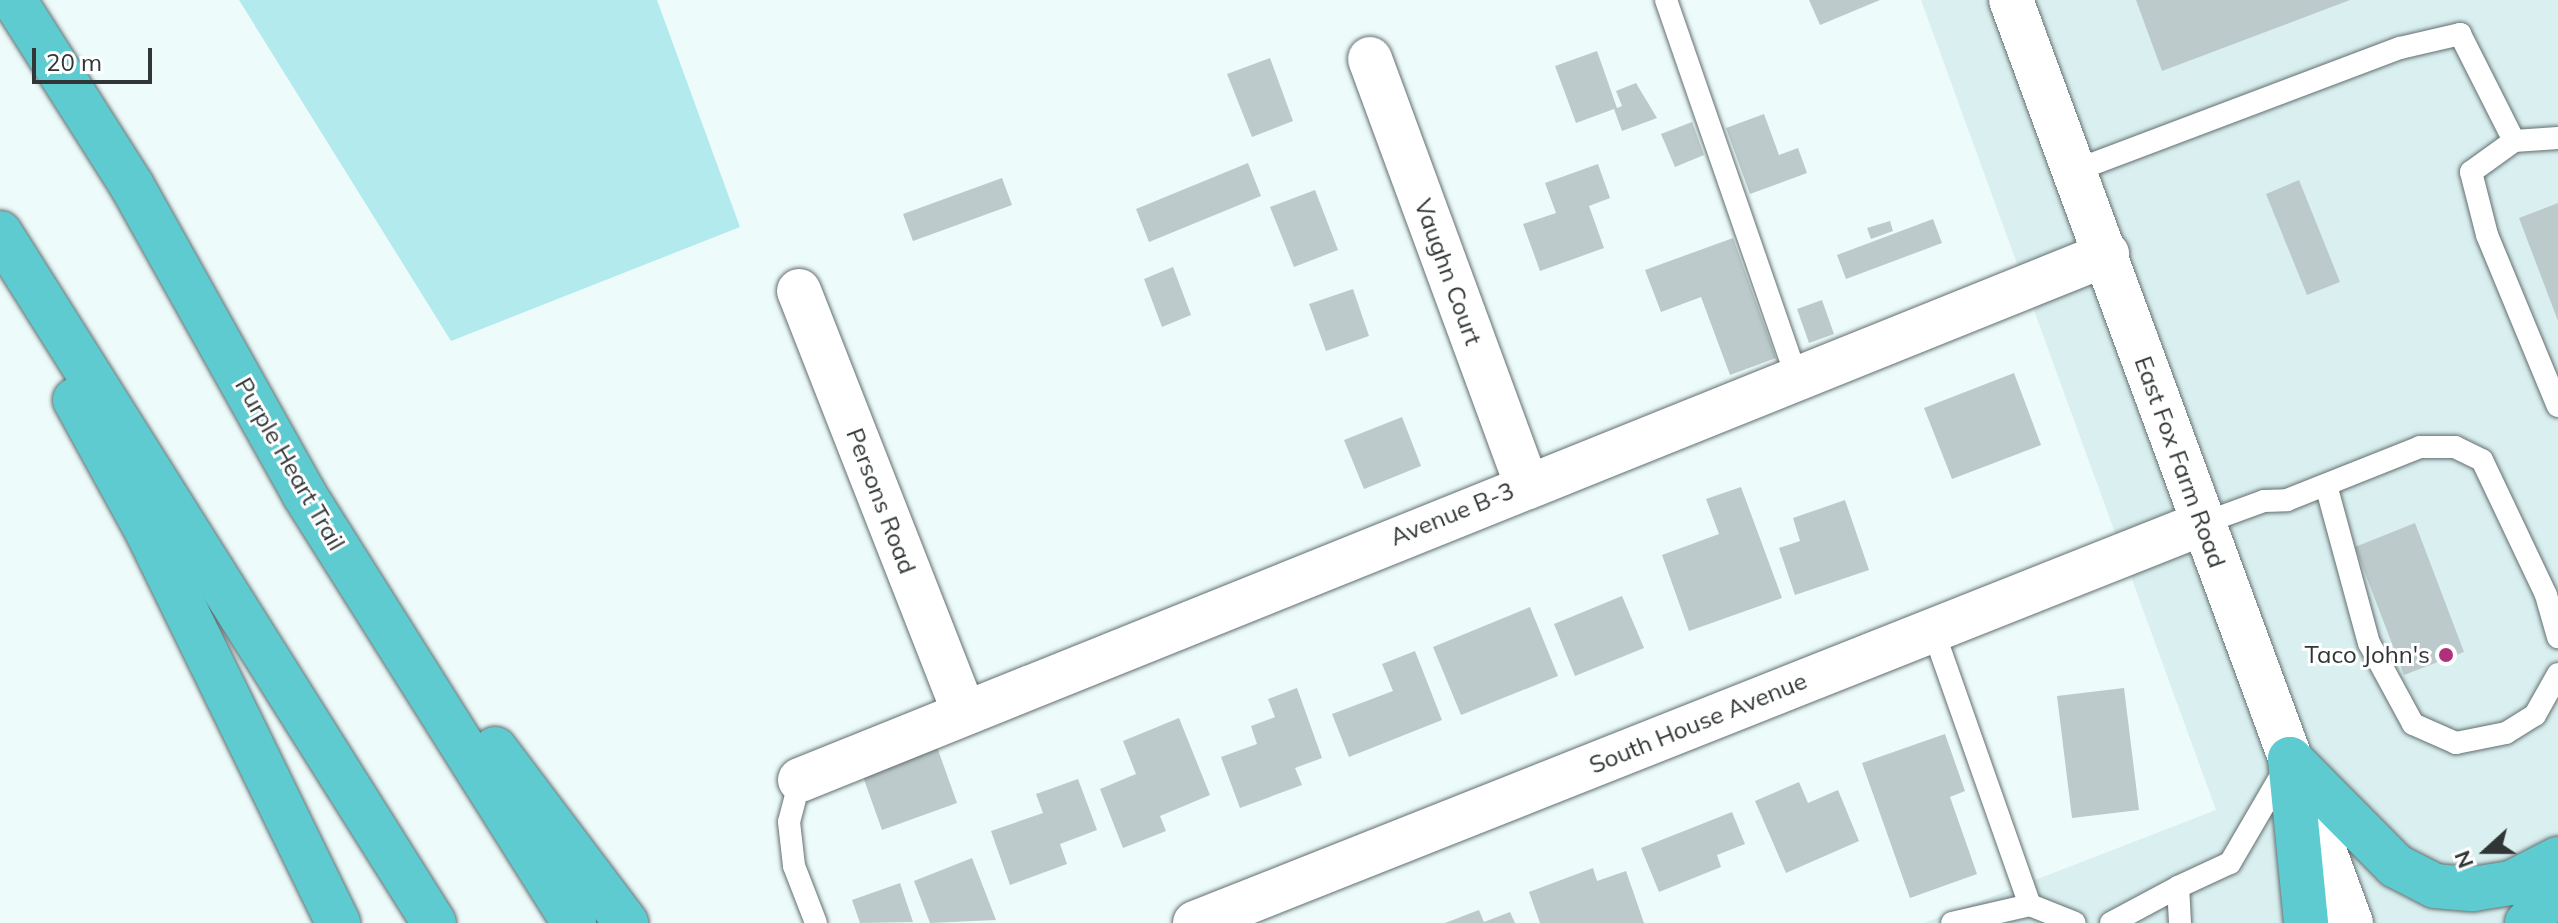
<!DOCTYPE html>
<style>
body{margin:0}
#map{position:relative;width:2558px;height:923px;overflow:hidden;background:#edfbfb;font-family:Mulish,sans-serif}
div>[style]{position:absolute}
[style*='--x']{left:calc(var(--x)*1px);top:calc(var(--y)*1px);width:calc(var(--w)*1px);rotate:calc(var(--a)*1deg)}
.built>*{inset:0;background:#d9eff0}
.green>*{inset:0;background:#b2eaed}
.building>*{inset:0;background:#bdcacb}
.roads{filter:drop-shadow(0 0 2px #636e6f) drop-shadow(0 0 2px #636e6f)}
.lane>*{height:22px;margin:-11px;padding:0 11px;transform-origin:11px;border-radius:11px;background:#fff}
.street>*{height:44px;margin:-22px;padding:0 22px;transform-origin:22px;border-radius:22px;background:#fff}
.secondary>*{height:44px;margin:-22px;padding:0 22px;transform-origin:22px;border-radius:22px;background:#fff}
.highway>*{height:44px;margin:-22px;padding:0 22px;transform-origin:22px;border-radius:22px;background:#5ecbd0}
.dots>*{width:22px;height:22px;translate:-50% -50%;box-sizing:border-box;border:4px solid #fff;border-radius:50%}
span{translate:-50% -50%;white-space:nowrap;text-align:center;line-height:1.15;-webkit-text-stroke:6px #fff;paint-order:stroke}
.street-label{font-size:24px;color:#303535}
.poi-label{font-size:24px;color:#303535}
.right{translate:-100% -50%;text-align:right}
.north{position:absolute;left:2446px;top:811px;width:80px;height:80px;-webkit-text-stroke:6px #fff;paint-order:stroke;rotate:249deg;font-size:22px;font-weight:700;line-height:32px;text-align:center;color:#303535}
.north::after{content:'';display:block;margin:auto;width:28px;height:36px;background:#303535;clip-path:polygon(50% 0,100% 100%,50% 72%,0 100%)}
.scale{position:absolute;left:32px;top:48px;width:120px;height:36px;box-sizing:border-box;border:4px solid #303535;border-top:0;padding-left:10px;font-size:24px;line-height:28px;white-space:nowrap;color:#303535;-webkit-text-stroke:6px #fff;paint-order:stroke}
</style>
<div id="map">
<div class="built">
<i style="clip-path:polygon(1921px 0,2558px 0,2558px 923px,1924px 923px,2216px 810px)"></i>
</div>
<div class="green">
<i style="clip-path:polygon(239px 0,657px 0,740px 227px,451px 341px)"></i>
</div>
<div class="building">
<i style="clip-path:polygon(1809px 0,1880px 0,1820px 25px)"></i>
<i style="clip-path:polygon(2136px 0,2350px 0,2162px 71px)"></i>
<i style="clip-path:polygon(1597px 51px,1617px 108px,1622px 106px,1616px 91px,1636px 83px,1657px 118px,1622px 131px,1614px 109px,1576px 123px,1555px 66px)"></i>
<i style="clip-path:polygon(1270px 58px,1293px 121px,1252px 137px,1227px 74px)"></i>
<i style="clip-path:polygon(1764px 114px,1779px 155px,1798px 148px,1807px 173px,1750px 194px,1726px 128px)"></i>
<i style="clip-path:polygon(1692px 122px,1704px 155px,1675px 167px,1661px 134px)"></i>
<i style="clip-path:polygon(1248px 163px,1261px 196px,1149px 242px,1136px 209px)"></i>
<i style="clip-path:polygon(1598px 164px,1610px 198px,1589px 206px,1604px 248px,1540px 271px,1523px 224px,1556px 213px,1545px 183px)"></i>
<i style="clip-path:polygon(1002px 178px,1012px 205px,913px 241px,903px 214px)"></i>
<i style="clip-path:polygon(2299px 180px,2340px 282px,2307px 295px,2266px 194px)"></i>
<i style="clip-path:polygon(1315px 190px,1338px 250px,1294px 267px,1270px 207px)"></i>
<i style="clip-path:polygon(2558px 203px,2558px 321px,2519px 218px)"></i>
<i style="clip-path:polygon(1933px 219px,1942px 243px,1846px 279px,1837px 255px)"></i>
<i style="clip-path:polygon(1890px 221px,1893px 231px,1871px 239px,1867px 228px)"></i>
<i style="clip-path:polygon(1733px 238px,1776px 358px,1730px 375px,1701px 297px,1661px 312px,1645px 270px)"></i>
<i style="clip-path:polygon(1173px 267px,1191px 315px,1162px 327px,1144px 279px)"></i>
<i style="clip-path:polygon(1353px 289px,1369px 336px,1326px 351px,1309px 304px)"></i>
<i style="clip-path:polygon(1822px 300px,1834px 334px,1809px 343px,1797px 309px)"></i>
<i style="clip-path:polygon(2014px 373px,2041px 445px,1952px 479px,1924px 408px)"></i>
<i style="clip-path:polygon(1402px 417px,1421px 466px,1364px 489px,1344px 440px)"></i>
<i style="clip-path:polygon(1741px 487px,1782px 598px,1689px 631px,1662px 555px,1719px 534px,1706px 499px)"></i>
<i style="clip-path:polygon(1845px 500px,1869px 570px,1795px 595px,1779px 548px,1800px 541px,1793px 518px)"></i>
<i style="clip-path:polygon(2415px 523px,2464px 652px,2404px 675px,2355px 547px)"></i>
<i style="clip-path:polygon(1622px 596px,1644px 648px,1575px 676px,1554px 624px)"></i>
<i style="clip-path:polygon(1530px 607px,1558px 676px,1461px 715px,1433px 647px)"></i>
<i style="clip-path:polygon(1415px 651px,1442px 720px,1349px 757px,1332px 714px,1393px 691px,1382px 664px)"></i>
<i style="clip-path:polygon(1297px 688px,1322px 758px,1295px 768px,1302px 785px,1240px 808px,1221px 757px,1257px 744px,1251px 726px,1275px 717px,1268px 699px)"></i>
<i style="clip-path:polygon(2124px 688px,2139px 810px,2072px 818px,2057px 696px)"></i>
<i style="clip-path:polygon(1179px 718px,1210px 795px,1160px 816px,1166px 831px,1123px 848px,1100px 789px,1136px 774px,1123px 741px)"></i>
<i style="clip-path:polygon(1945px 734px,1965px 791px,1950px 797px,1977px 874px,1910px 898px,1862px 763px)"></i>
<i style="clip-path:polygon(937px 747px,957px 803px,882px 830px,862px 774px)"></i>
<i style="clip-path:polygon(1078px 779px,1097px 830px,1060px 844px,1067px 864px,1010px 885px,991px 831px,1043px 813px,1036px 794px)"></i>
<i style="clip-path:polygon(1799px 782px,1808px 803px,1838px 790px,1859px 841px,1786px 873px,1755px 801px)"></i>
<i style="clip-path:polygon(1732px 812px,1745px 844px,1717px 855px,1721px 867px,1659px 892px,1641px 848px)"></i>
<i style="clip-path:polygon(972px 858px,996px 920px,930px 923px,914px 881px)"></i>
<i style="clip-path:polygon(1593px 868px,1597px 881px,1626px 871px,1644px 923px,1540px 923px,1529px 892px)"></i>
<i style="clip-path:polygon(900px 883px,913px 922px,860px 923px,852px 900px)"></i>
<i style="clip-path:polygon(1479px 910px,1484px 922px,1510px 912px,1515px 923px,1445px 923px)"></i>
</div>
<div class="roads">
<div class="lane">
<i style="--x:1666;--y:0;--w:400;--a:70.9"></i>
<i style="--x:2558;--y:138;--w:44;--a:176.1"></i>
<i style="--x:2514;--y:141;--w:53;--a:144.2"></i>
<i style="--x:2471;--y:172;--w:65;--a:75.7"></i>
<i style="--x:2487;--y:235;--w:185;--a:67.5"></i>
<i style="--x:2074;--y:171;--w:348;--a:-20.7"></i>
<i style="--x:2400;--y:48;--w:62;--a:-13.1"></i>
<i style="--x:2460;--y:34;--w:120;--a:63.2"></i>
<i style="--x:2326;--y:485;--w:164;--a:74.8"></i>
<i style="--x:2369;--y:643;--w:92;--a:61.5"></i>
<i style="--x:2413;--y:724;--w:47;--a:23.8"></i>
<i style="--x:2456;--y:743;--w:51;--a:-11.3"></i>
<i style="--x:2506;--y:733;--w:34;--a:-32"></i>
<i style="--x:2535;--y:715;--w:47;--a:-60.7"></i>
<i style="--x:2201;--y:524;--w:67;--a:-20.1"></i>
<i style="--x:2264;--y:501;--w:23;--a:-2"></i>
<i style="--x:2287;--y:500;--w:143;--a:-21.7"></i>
<i style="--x:2420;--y:447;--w:35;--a:0"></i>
<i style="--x:2455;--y:447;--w:30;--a:26"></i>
<i style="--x:2482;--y:460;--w:149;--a:64.6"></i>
<i style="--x:2546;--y:595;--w:44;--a:74.1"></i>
<i style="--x:1933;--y:630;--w:292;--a:70.6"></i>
<i style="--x:800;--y:780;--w:43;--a:104.7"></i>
<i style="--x:789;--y:822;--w:44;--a:83.5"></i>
<i style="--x:794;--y:866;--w:61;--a:68.9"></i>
<i style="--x:1952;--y:923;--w:80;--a:-13"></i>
<i style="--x:2030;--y:905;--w:48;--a:21.8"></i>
<i style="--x:2111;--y:923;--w:76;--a:-28.2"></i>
<i style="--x:2180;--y:923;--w:36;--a:-93"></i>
<i style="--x:2178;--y:887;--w:57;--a:-24.8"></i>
<i style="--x:2230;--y:863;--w:111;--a:-59.7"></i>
</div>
<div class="street">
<i style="--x:1370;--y:59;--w:453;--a:69.8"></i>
<i style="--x:799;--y:291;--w:451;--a:68.6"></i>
<i style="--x:800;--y:780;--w:1409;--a:-21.92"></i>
<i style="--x:1195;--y:923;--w:1082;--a:-21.63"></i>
</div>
<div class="secondary">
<i style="--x:2011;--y:0;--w:984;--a:69.78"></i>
</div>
<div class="highway">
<i style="--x:14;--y:0;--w:220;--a:57.6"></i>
<i style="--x:132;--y:186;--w:353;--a:60.8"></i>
<i style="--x:304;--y:494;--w:507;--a:57.81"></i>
<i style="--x:0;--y:233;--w:815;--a:57.83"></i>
<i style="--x:75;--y:400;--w:149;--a:61.2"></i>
<i style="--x:147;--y:531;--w:436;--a:64"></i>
<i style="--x:495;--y:749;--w:218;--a:53"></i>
<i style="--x:2290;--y:759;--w:151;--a:45.3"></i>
<i style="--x:2396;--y:866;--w:44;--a:27.1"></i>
<i style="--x:2435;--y:886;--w:38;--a:5"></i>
<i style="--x:2473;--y:889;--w:38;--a:-9"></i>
<i style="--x:2511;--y:883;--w:53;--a:-27.1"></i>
<i style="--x:2290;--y:759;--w:165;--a:84.4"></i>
<i style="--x:2527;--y:923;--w:46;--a:-47.6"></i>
</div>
</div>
<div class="dots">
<i style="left:2446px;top:655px;background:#b1307b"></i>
</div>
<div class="street-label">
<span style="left:1448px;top:272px;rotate:70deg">Vaughn Court</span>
<span style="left:2180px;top:462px;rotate:70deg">East Fox Farm Road</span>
<span style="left:290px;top:464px;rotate:60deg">Purple Heart Trail</span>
<span style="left:881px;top:501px;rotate:69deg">Persons Road</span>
<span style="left:1452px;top:514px;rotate:-22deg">Avenue B-3</span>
<span style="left:1698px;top:723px;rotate:-22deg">South House Avenue</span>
</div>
<div class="poi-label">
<span class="right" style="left:2430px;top:655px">Taco John's</span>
</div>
<div class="north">N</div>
<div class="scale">20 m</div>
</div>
